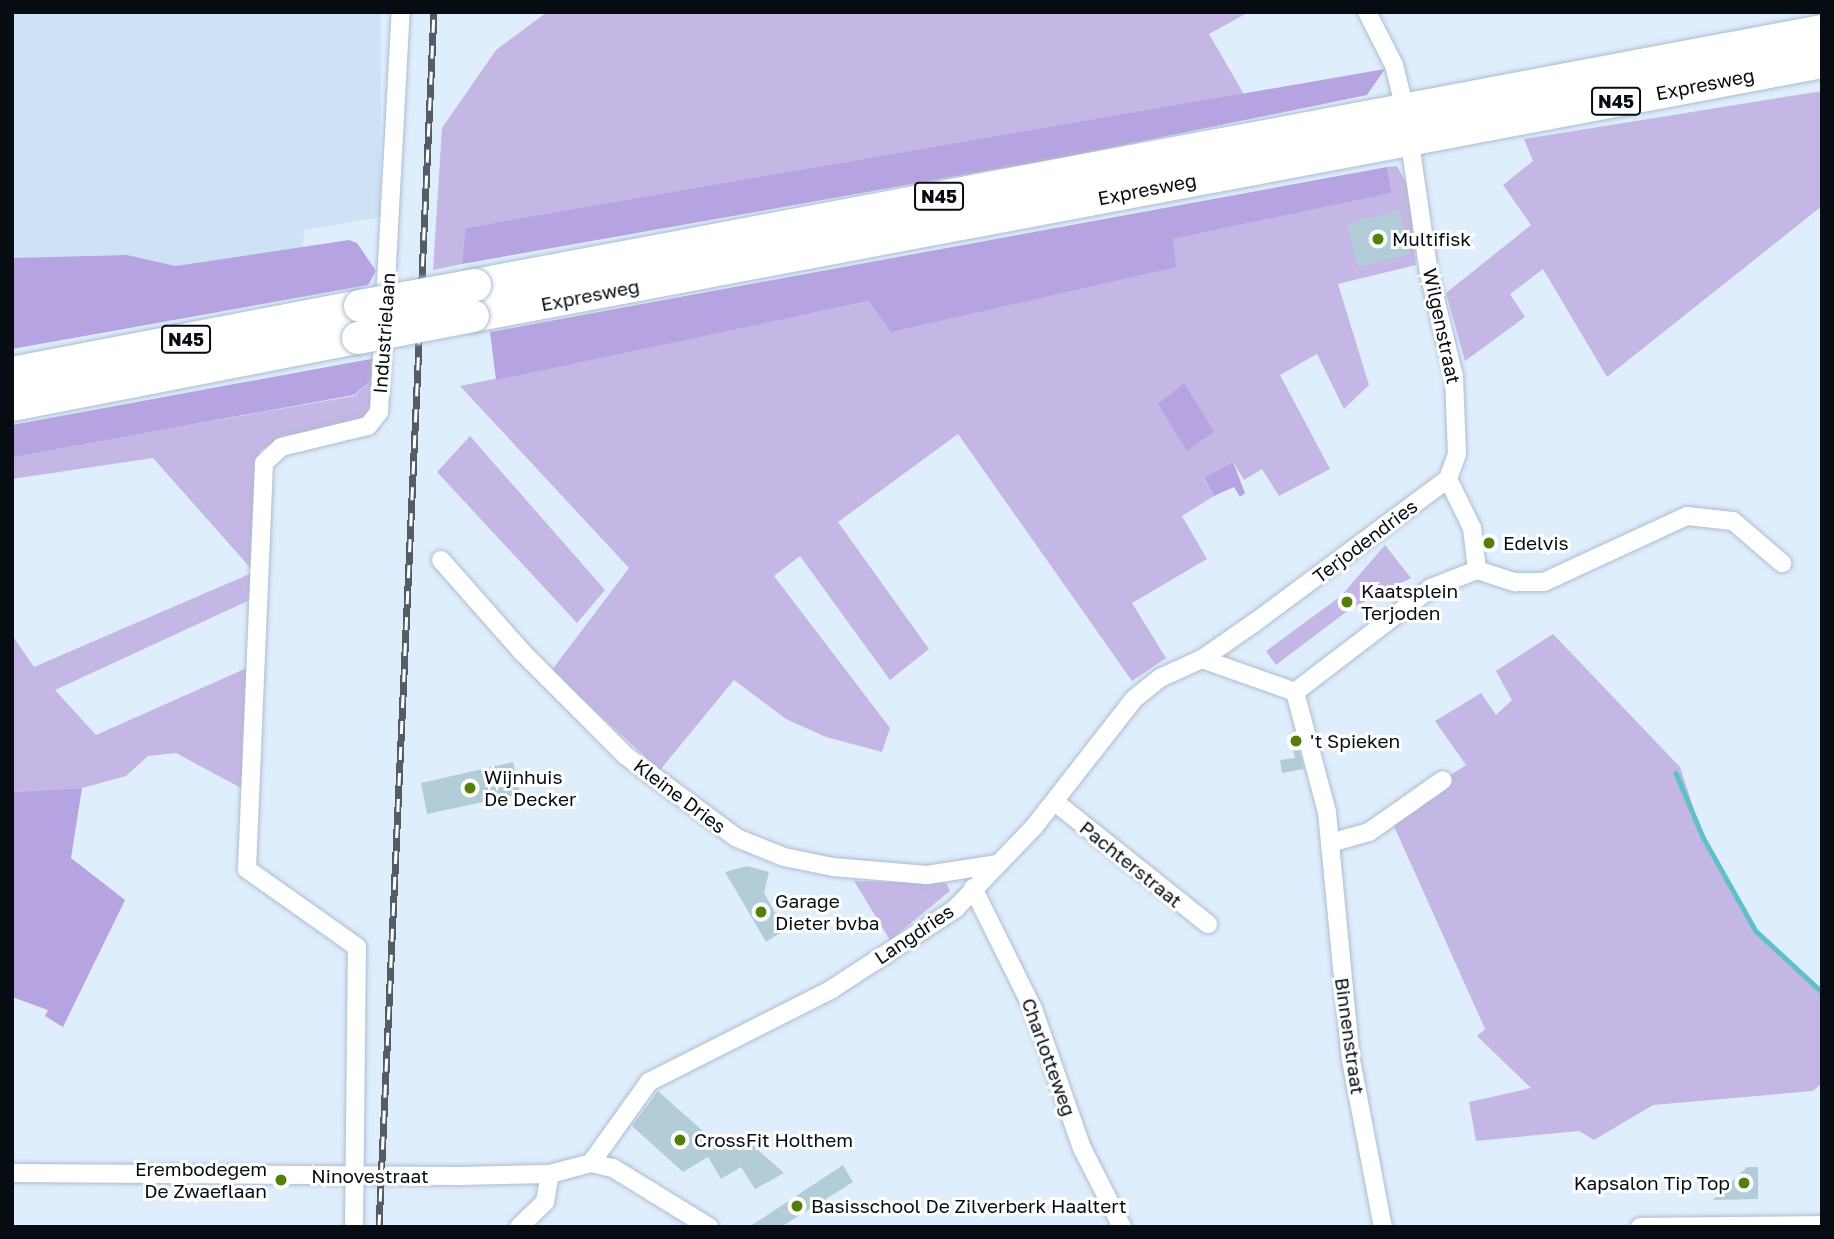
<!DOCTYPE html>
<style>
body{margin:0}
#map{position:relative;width:1834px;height:1239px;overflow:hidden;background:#dfeefd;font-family:"Golos Text",sans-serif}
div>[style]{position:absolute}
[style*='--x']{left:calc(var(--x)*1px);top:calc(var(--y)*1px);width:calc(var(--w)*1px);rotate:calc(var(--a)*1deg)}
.built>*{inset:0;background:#cee1f5}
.green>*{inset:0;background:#c4b7e6}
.forest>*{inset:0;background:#b6a3e1}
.stream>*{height:4.5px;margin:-2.25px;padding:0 2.25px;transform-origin:2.25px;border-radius:2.25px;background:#61c0c7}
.building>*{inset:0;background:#b2cdd8}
.roads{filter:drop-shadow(0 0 2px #abbdd0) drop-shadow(0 0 2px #abbdd0)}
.street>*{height:18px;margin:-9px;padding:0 9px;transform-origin:9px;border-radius:9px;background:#fff}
.highway>*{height:32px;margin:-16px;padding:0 16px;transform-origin:16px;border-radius:16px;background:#fff}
.rail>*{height:7px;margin-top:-3.5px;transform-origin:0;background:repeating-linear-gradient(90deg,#fff 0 13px,#545d66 0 26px);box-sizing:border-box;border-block:2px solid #545d66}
.bridges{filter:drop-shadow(0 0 2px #abbdd0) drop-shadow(0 0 2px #abbdd0)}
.highway-bridge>*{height:32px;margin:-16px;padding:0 16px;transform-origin:16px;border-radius:16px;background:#fff}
.dots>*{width:19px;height:19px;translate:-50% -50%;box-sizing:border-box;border:4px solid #fff;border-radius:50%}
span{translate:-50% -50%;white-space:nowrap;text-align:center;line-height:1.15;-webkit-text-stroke:6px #fff;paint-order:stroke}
.shield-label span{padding:2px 5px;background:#fff;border:2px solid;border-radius:5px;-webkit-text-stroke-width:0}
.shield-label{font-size:18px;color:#060c12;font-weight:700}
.street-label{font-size:19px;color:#060c12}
.poi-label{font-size:19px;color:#060c12}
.left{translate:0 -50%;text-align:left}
.right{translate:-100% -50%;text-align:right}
.frame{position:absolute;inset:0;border:14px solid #060c12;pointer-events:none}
</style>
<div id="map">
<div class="built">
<i style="clip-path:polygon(12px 12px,381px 12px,380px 217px,304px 230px,303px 247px,176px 266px,127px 255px,12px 258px)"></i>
</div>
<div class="green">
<i style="clip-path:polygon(547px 12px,1249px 12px,1209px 34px,1245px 96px,465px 228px,462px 264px,433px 270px,442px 128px,496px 50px)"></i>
<i style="clip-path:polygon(1822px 91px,1822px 206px,1607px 377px,1543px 269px,1510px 294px,1525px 317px,1465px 361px,1446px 293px,1531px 225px,1503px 185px,1533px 161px,1524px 139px)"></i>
<i style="clip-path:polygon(1397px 166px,1408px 186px,1416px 265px,1338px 284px,1369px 385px,1344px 409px,1317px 354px,1280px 375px,1330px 469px,1279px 496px,1262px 469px,1244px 480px,1233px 462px,1204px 479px,1214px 496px,1182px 516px,1207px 559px,1132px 603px,1166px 658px,1132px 681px,958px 434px,838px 522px,929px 649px,890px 680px,800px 556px,774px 576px,890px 728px,882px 752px,826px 737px,786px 719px,734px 680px,660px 770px,551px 671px,629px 568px,460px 386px,870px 301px,1175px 267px,1172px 239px,1390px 193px,1387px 167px)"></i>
<i style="clip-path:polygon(376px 358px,376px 394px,364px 419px,284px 436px,260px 451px,256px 472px,254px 573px,252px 599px,55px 690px,96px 735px,249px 667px,241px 788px,176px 753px,148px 756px,126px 776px,82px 788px,12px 792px,12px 635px,34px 667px,254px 572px,153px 458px,12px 479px,12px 456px,354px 396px,370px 381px)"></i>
<i style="clip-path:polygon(470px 436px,605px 590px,577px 623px,437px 472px)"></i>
<i style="clip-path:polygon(1385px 545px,1411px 578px,1350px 609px,1276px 665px,1266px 651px,1341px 596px)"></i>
<i style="clip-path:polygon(1553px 634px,1680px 767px,1703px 837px,1756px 931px,1822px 992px,1822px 1083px,1813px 1091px,1653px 1105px,1594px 1140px,1579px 1131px,1476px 1141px,1469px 1102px,1531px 1088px,1477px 1036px,1485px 1029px,1389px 815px,1466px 765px,1435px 721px,1481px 693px,1496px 715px,1512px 700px,1496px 671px)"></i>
<i style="clip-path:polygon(854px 881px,946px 883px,950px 891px,890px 940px)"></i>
</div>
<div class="forest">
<i style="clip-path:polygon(1385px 69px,1367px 95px,1065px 157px,462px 264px,465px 228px)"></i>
<i style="clip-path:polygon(1387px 167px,1391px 193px,1173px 239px,1176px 267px,891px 332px,869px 301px,496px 380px,490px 332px)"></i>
<i style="clip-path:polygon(349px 240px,357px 243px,376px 271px,368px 285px,12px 349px,12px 258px,127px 255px,176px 266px)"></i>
<i style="clip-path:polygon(376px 358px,370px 381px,354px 395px,12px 457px,12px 425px)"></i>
<i style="clip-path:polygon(1184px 383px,1214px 432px,1187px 451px,1158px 404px)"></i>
<i style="clip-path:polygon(1233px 462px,1245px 493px,1240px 497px,1234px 487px,1214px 496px,1204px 478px)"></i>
<i style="clip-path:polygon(82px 788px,71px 858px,125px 900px,63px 1027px,45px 1016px,48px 1010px,12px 997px,12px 792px)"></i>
</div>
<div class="stream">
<i style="--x:1676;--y:773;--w:69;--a:67.1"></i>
<i style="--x:1703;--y:837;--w:108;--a:60.6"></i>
<i style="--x:1756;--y:931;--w:90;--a:42.7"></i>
</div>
<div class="building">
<i style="clip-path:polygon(1399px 210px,1410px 254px,1358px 267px,1347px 224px)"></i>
<i style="clip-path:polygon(1294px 731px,1304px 769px,1282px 773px,1280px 760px,1295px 758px,1289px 733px)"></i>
<i style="clip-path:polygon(513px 762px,520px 794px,427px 814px,421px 783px)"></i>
<i style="clip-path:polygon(747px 866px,769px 872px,764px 893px,785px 930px,766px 942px,725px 872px)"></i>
<i style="clip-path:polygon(658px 1091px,721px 1147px,741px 1135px,784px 1173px,755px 1189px,741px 1167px,721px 1179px,708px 1157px,683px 1172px,632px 1126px)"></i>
<i style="clip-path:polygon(843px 1165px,853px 1182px,781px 1227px,749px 1227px)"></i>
<i style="clip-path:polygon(1747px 1167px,1758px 1167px,1758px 1199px,1713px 1200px)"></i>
</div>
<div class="roads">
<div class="street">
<i style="--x:1367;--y:12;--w:59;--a:63"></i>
<i style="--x:1394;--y:65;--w:45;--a:76"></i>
<i style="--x:1405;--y:109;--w:166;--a:81.7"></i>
<i style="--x:1429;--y:273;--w:106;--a:76.4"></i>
<i style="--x:1454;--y:376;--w:78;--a:87.8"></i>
<i style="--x:1457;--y:454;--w:27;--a:110"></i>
<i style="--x:1448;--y:479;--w:55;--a:63.9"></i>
<i style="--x:1472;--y:528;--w:42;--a:83.2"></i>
<i style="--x:441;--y:560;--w:123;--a:48.6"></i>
<i style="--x:522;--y:652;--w:147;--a:45"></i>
<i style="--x:626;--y:756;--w:138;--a:36.5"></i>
<i style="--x:737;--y:838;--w:51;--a:22"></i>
<i style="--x:784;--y:857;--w:50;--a:11.5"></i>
<i style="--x:833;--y:867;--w:94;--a:4.9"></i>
<i style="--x:927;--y:875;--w:72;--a:-8.8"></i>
<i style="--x:1202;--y:659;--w:99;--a:19.5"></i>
<i style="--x:1295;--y:692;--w:171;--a:-37.4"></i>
<i style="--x:1431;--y:588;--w:49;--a:-21.4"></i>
<i style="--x:1477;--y:570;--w:40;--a:18"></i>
<i style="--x:1515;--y:582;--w:29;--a:0"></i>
<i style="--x:1544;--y:582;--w:157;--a:-24.8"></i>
<i style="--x:1687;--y:516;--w:46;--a:6.2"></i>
<i style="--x:1733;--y:521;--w:65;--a:40.6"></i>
<i style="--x:1295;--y:692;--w:124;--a:75.1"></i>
<i style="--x:1327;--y:812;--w:249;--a:84.5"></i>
<i style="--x:1351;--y:1060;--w:170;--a:79.2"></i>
<i style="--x:1055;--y:802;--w:196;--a:38.6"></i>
<i style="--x:1330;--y:843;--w:41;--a:-15.8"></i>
<i style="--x:1369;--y:832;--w:90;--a:-35.1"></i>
<i style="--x:973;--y:888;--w:135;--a:63.6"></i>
<i style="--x:1033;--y:1009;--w:147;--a:70.6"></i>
<i style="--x:1082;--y:1148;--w:89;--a:63.1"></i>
<i style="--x:591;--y:1163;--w:100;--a:-54.4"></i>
<i style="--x:649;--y:1082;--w:205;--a:-26.9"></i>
<i style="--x:832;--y:989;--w:147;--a:-33"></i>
<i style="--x:955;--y:909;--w:114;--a:-46.1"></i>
<i style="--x:1034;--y:827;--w:162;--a:-52"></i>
<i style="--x:1134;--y:699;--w:33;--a:-39"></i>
<i style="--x:1160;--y:678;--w:46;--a:-24.3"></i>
<i style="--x:1202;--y:659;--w:63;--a:-34.7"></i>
<i style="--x:1254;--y:623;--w:242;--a:-36.6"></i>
<i style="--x:12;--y:1173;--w:447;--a:0.4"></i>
<i style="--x:459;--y:1176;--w:91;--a:-1.3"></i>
<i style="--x:550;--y:1174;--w:42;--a:-15"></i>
<i style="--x:591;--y:1163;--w:23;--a:13"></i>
<i style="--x:613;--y:1168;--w:113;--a:31.6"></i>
<i style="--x:354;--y:1227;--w:280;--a:-89.4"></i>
<i style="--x:357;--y:947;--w:135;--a:-144.7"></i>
<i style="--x:247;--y:869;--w:406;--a:-87.6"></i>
<i style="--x:264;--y:463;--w:23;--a:-43"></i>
<i style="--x:281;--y:447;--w:89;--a:-13.6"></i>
<i style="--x:368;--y:426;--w:18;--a:-52"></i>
<i style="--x:379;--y:412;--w:401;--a:-86.9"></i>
<i style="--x:519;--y:1227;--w:36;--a:-44"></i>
<i style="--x:545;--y:1202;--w:28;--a:-80"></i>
<i style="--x:1640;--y:1227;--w:182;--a:-0.6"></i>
</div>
<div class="highway">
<i style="--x:475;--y:285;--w:1371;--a:-10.68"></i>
<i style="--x:473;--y:316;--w:1373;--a:-10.66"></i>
<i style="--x:12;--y:373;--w:354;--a:-10.9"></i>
<i style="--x:12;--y:405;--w:352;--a:-11"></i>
</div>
</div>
<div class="rail">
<i style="--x:379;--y:1227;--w:1216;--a:-87.41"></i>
</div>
<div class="bridges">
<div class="highway-bridge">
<i style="--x:360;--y:306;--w:117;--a:-10.3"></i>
<i style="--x:358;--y:338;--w:117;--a:-10.8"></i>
</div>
</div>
<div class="dots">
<i style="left:1378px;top:239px;background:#52800a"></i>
<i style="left:1489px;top:543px;background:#52800a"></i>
<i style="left:1347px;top:602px;background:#52800a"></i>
<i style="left:1296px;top:741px;background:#52800a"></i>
<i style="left:470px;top:788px;background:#52800a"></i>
<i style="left:761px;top:912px;background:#52800a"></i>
<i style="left:680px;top:1140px;background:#52800a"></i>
<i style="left:281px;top:1180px;background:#52800a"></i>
<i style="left:1744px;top:1183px;background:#52800a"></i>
<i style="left:797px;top:1206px;background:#52800a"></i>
</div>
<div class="shield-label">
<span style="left:1616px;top:101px">N45</span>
<span style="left:939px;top:196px">N45</span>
<span style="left:186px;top:339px">N45</span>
</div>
<div class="street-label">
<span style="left:1705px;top:84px;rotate:-11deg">Expresweg</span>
<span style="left:1147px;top:189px;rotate:-11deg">Expresweg</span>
<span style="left:590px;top:295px;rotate:-11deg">Expresweg</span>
<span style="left:1442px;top:326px;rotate:78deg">Wilgenstraat</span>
<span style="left:384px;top:333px;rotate:-86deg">Industrielaan</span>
<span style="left:1365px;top:541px;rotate:-37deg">Terjodendries</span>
<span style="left:680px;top:796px;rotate:37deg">Kleine Dries</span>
<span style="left:1131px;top:864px;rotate:39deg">Pachterstraat</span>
<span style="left:914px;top:934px;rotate:-34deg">Langdries</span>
<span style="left:1350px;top:1036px;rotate:82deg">Binnenstraat</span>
<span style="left:1049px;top:1057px;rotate:70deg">Charlotteweg</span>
<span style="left:370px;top:1176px">Ninovestraat</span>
</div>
<div class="poi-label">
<span class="left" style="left:1392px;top:239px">Multifisk</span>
<span class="left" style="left:1503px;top:543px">Edelvis</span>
<span class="left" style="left:1361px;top:602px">Kaatsplein<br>Terjoden</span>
<span class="left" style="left:1310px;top:741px">'t Spieken</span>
<span class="left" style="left:484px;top:788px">Wijnhuis<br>De Decker</span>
<span class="left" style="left:775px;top:912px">Garage<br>Dieter bvba</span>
<span class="left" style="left:694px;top:1140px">CrossFit Holthem</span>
<span class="right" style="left:267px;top:1180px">Erembodegem<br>De Zwaeflaan</span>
<span class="right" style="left:1730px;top:1183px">Kapsalon Tip Top</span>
<span class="left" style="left:811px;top:1206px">Basisschool De Zilverberk Haaltert</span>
</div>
<div class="frame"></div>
</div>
